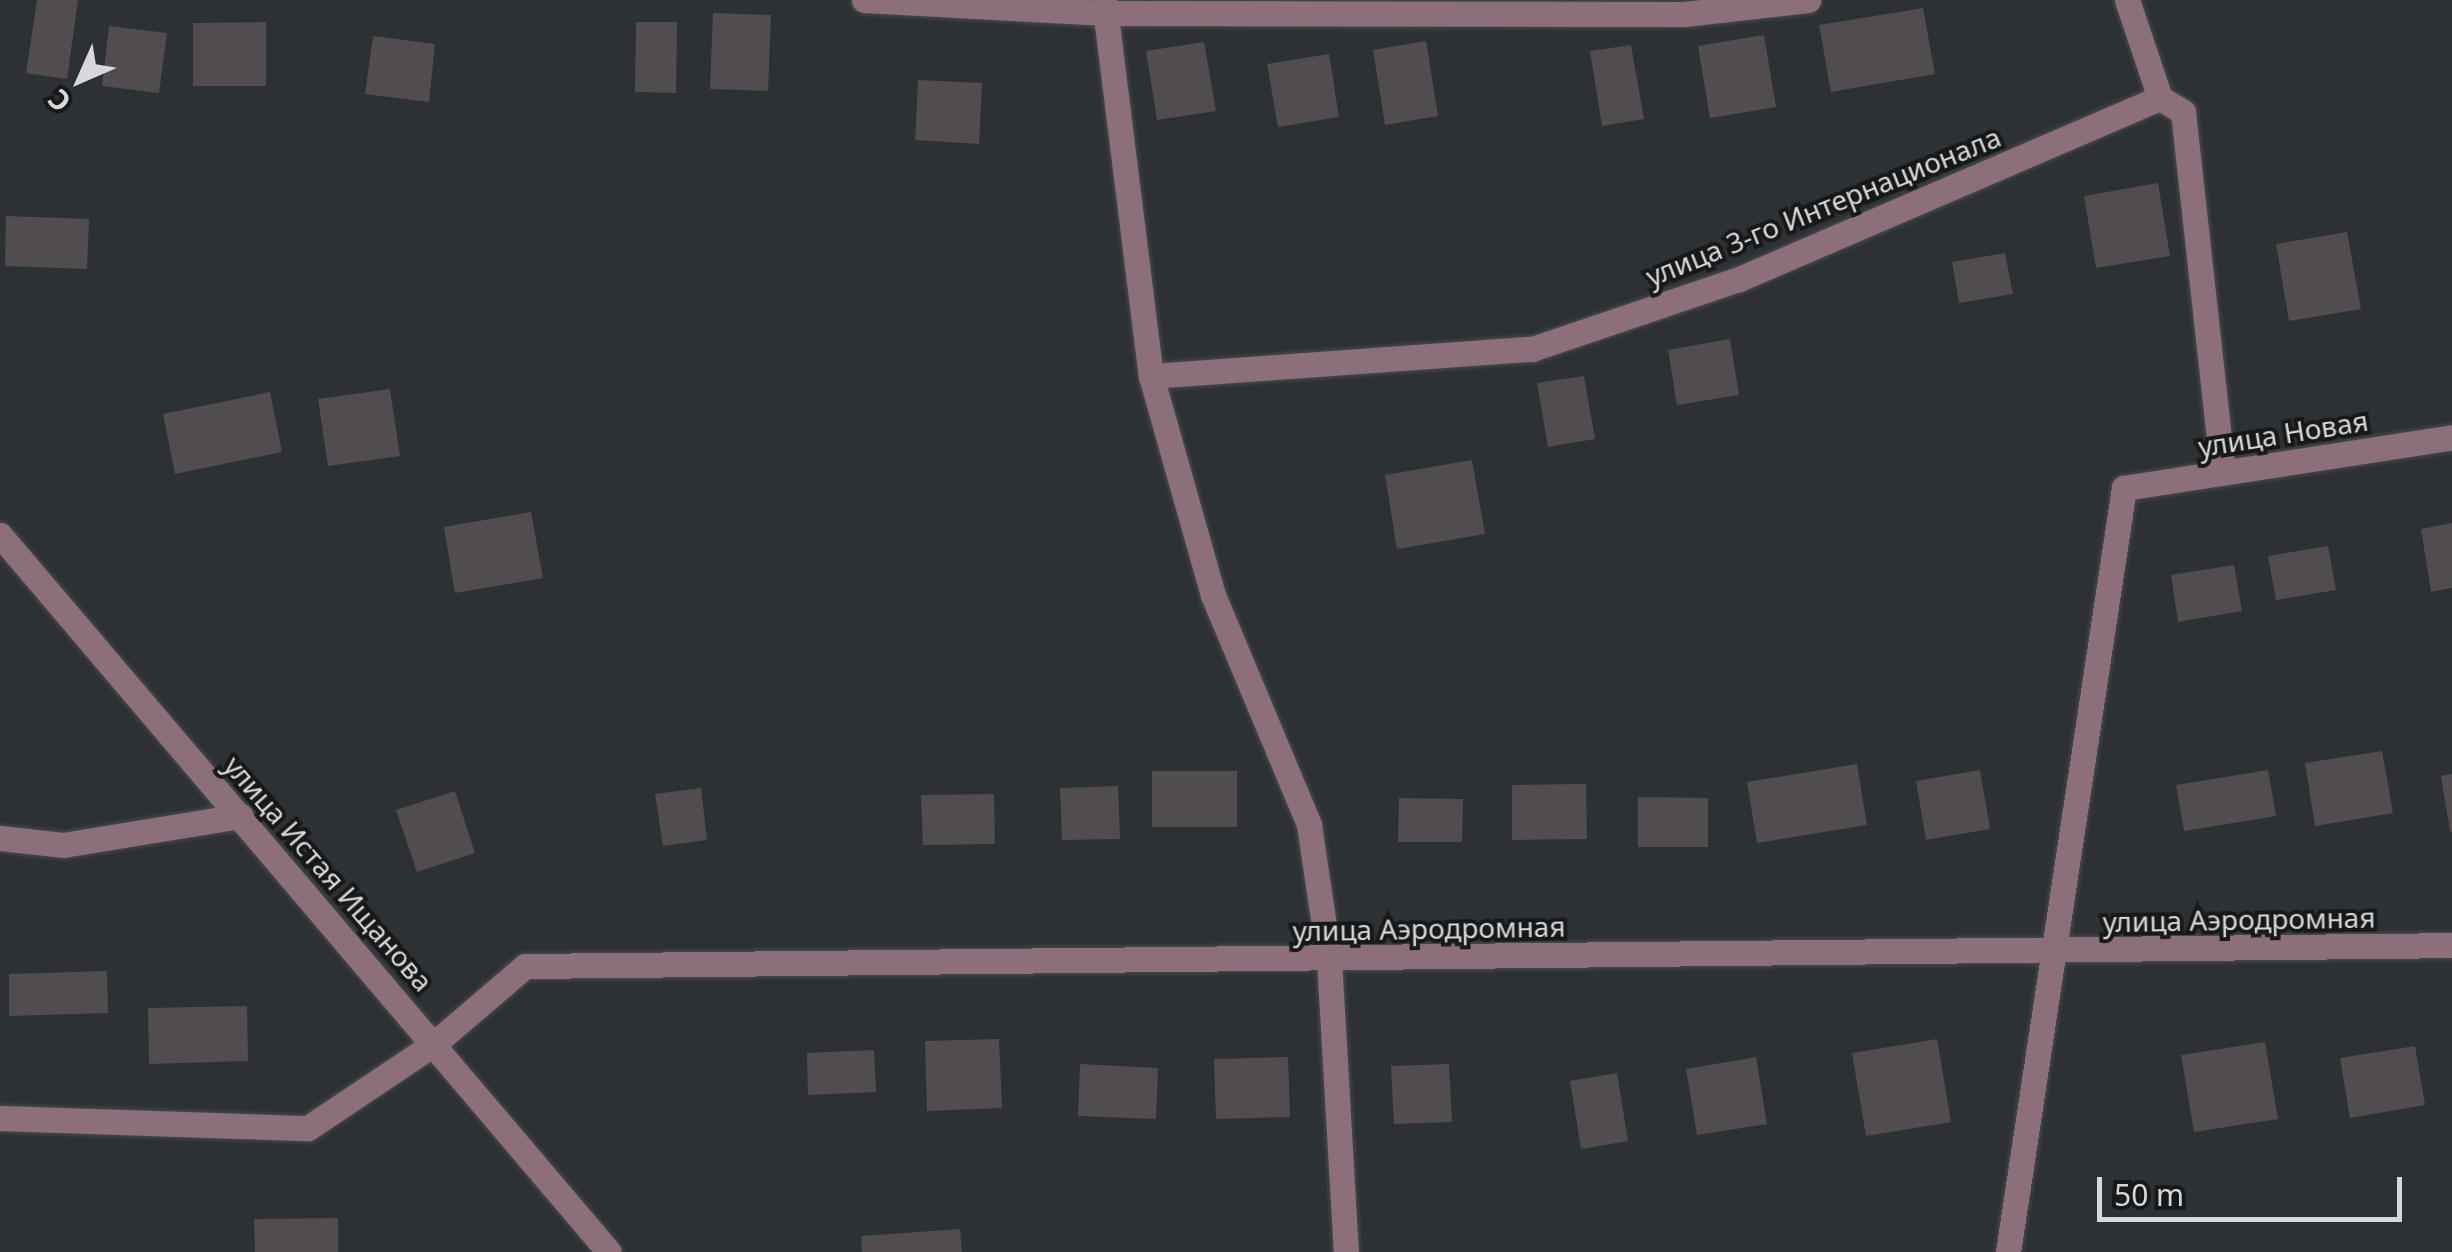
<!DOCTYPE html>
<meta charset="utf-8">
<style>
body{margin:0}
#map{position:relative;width:2452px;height:1252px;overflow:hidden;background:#2e3134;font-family:"Noto Sans",sans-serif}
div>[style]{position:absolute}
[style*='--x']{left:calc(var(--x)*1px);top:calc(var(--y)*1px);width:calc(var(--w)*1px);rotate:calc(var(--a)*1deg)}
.building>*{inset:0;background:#504c4f}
.roads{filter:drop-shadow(0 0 2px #494c4f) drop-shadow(0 0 2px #494c4f)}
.minor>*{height:25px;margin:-12.5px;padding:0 12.5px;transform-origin:12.5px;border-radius:12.5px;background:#8c6f7a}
span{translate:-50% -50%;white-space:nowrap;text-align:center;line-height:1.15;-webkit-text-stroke:8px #17181a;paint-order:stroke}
.street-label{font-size:28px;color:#d7d8db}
.north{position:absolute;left:30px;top:30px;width:100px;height:100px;-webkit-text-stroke:8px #17181a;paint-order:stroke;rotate:225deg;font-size:28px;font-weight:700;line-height:40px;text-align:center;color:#d7d8db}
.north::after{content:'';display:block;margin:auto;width:35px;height:45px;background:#d7d8db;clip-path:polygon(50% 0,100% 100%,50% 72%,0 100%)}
.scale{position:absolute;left:2097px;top:1177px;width:305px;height:45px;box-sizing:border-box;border:5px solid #d7d8db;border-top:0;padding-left:12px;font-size:30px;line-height:35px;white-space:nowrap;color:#d7d8db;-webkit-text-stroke:8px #17181a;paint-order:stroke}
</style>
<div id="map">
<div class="building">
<i style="clip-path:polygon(37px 0,78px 0,67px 79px,26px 73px)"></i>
<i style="clip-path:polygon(1923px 8px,1935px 74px,1831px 92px,1819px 25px)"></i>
<i style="clip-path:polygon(713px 13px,771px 15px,768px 91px,710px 89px)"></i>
<i style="clip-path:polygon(266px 22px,266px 86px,193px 86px,193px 23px)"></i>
<i style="clip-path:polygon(636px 22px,677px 22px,676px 93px,635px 92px)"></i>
<i style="clip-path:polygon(109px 26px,167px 33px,159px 93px,102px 86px)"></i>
<i style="clip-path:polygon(1764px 35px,1776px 107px,1710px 118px,1698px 46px)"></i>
<i style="clip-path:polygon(373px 36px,435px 44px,429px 102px,365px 94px)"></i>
<i style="clip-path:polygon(1426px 41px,1438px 116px,1385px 125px,1373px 50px)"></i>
<i style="clip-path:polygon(1204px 42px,1216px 111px,1157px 120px,1146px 51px)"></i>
<i style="clip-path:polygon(1631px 45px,1644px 119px,1602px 126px,1590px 51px)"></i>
<i style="clip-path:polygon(1329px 54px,1339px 117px,1278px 127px,1267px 64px)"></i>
<i style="clip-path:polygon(918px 80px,982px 83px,979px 144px,915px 140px)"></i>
<i style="clip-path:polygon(2158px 183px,2170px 256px,2096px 268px,2084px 196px)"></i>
<i style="clip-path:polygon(6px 216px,89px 219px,87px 269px,5px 266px)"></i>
<i style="clip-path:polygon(2347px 232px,2361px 309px,2289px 321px,2276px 244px)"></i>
<i style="clip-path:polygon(2005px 253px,2013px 294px,1959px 303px,1952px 262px)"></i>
<i style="clip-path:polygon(1730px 339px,1739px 395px,1677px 405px,1668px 350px)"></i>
<i style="clip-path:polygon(1584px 376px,1595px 439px,1548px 447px,1537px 383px)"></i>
<i style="clip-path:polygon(390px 389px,400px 456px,328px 466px,318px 399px)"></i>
<i style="clip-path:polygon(270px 392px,282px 452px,175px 474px,163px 414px)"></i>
<i style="clip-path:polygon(1472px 460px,1485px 534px,1397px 549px,1385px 475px)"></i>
<i style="clip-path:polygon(531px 512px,543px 578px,455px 593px,444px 527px)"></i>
<i style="clip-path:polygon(2452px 523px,2452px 588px,2431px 592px,2421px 529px)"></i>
<i style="clip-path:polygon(2328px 546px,2336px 590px,2276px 600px,2268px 556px)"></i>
<i style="clip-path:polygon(2234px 565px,2242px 611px,2178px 622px,2171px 575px)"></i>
<i style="clip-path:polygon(2382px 751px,2393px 813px,2315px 826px,2305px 763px)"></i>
<i style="clip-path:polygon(1857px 764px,1867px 825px,1757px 843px,1747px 782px)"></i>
<i style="clip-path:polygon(1980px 770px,1990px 829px,1926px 840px,1916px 781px)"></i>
<i style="clip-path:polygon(2268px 770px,2276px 816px,2184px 831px,2176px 785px)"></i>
<i style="clip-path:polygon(1152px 771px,1237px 771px,1237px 827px,1152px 827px)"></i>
<i style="clip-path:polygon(2452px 774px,2452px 832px,2450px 832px,2441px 776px)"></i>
<i style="clip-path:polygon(1586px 784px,1587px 839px,1512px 840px,1512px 785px)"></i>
<i style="clip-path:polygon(1118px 786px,1120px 839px,1062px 840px,1060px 788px)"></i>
<i style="clip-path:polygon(701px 788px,707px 840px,663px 846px,655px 794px)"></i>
<i style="clip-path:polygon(455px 791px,475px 853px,417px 872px,396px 810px)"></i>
<i style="clip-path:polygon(994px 794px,995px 844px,923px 845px,921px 795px)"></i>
<i style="clip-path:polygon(1638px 797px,1708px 798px,1708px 847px,1638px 847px)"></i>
<i style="clip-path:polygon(1399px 798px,1463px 799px,1462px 842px,1398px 842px)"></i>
<i style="clip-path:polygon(107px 971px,108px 1013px,9px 1016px,9px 974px)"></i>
<i style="clip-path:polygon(247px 1006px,248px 1061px,149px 1064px,148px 1008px)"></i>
<i style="clip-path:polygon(999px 1039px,1002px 1108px,927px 1111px,925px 1041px)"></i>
<i style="clip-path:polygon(1937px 1039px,1951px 1122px,1866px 1136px,1852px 1053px)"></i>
<i style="clip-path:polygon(2265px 1042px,2278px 1119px,2194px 1132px,2181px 1055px)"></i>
<i style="clip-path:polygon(2415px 1046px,2425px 1105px,2350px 1118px,2340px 1058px)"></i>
<i style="clip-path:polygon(874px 1050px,876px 1092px,808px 1095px,807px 1053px)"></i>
<i style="clip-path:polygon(1288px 1057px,1290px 1117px,1216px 1119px,1214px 1059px)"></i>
<i style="clip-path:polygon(1756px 1057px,1767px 1124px,1697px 1135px,1686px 1069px)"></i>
<i style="clip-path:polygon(1080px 1064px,1158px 1068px,1156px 1119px,1078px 1116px)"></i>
<i style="clip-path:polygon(1449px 1064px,1452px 1122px,1394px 1124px,1391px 1066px)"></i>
<i style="clip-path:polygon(1617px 1073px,1628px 1141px,1581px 1149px,1570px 1081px)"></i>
<i style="clip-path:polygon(338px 1218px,338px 1252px,255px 1252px,254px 1219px)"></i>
<i style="clip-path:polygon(960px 1229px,962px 1252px,862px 1252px,861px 1236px)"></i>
</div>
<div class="roads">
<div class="minor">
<i style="--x:864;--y:0;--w:243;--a:3.1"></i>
<i style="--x:1107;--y:13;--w:577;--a:0.1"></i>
<i style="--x:1684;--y:14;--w:125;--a:-6.4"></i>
<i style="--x:1104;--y:0;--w:379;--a:82.9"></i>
<i style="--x:1151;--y:376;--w:228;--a:74.2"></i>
<i style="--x:1213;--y:595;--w:249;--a:67.3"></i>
<i style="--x:1309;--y:825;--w:135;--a:81.5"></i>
<i style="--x:1329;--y:959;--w:293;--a:86.7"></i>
<i style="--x:2127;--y:0;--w:103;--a:71.4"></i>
<i style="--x:2160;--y:98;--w:27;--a:31"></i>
<i style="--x:2183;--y:112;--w:363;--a:83.7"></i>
<i style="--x:1151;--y:376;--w:382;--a:-4.1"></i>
<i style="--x:1532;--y:349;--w:219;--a:-18.7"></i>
<i style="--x:1739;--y:279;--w:458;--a:-23.3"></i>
<i style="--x:0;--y:535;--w:941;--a:49.66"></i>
<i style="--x:0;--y:838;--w:63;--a:6.3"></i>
<i style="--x:63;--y:845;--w:180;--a:-9.3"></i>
<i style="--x:0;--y:1118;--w:308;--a:1.9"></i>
<i style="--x:308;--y:1128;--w:153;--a:-33.8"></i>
<i style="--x:435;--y:1043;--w:118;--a:-40.5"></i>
<i style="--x:525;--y:966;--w:1927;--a:-0.62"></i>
<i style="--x:2008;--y:1252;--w:773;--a:-81.37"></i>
<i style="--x:2124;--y:488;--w:332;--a:-8.8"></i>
</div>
</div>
<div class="street-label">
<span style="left:1823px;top:206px;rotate:-22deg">улица 3-го Интернационала</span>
<span style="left:2283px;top:433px;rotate:-9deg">улица Новая</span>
<span style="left:329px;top:873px;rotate:49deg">улица Истая Ищанова</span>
<span style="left:2239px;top:919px;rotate:-1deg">улица Аэродромная</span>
<span style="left:1429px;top:928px;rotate:-1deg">улица Аэродромная</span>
</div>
<div class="north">С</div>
<div class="scale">50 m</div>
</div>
